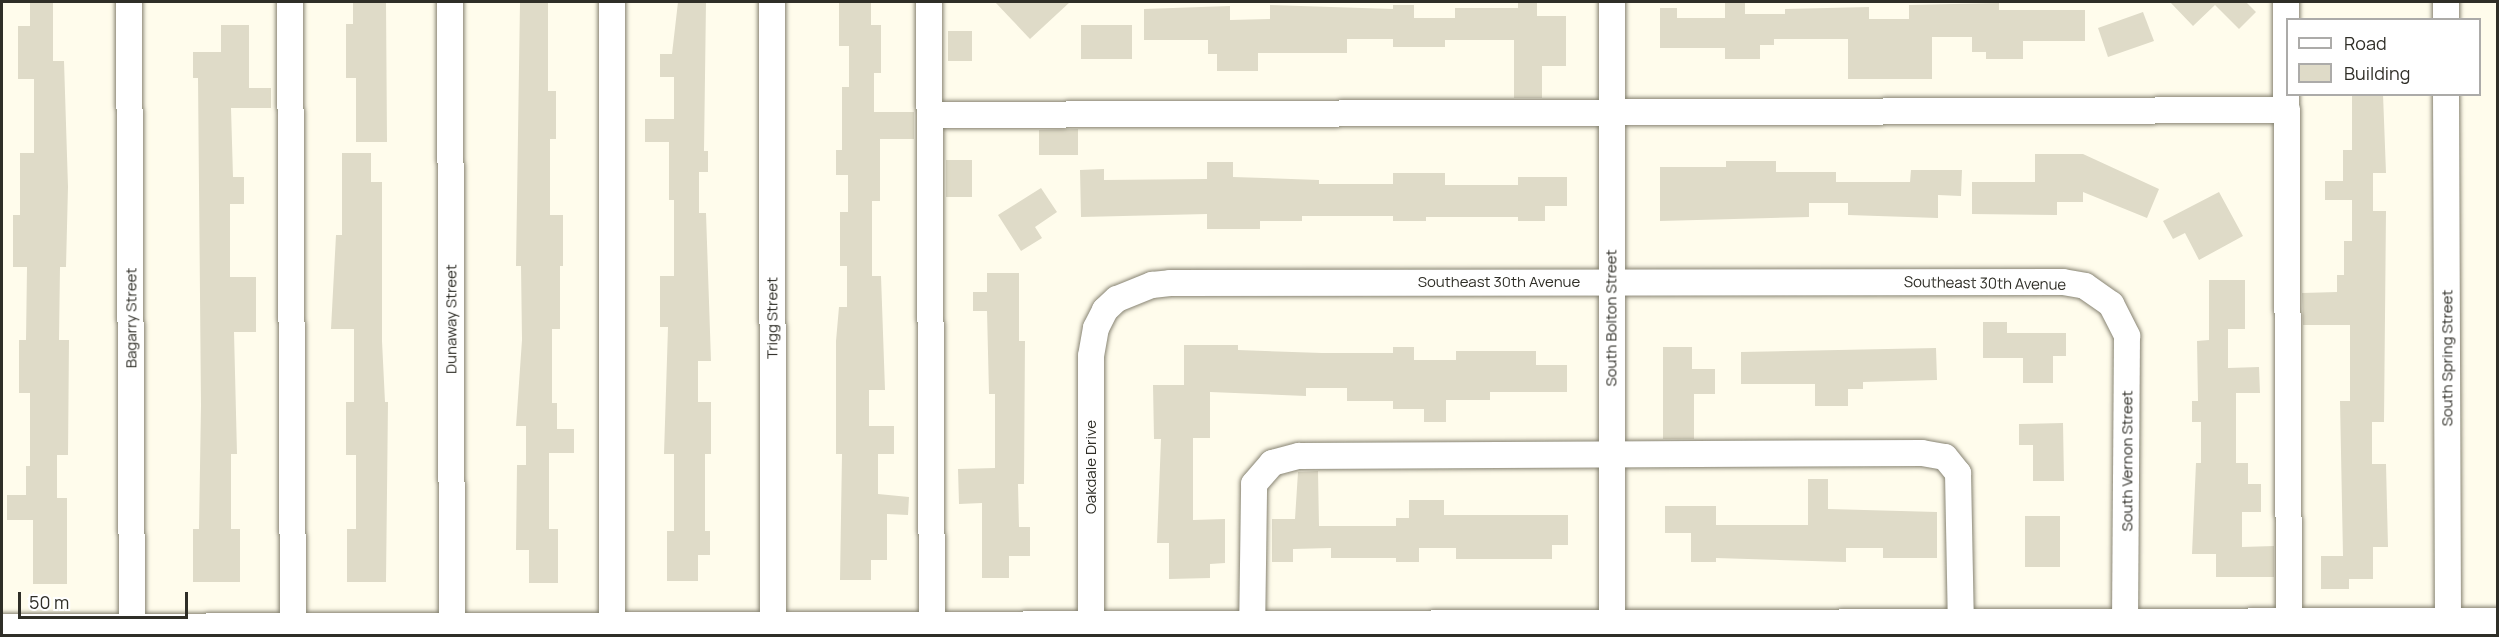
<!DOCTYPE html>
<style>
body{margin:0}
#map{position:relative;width:2499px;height:637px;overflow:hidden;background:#fffcec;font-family:Manrope,sans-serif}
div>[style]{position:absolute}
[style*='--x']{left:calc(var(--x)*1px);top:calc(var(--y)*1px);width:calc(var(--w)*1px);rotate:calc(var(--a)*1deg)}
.building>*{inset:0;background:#dfdbc8}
.roads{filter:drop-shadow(0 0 2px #878372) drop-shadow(0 0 2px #878372)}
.minor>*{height:26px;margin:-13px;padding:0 13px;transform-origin:13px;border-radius:13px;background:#fff}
span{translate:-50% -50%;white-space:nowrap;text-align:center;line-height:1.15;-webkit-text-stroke:4.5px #fff;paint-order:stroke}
.street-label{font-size:15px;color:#2f2e27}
.frame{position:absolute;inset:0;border:3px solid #2f2e27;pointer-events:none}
.legend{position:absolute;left:2286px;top:18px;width:195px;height:78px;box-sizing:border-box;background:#fff;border:2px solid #acaba9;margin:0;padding:8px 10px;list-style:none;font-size:18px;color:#2f2e27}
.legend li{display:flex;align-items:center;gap:12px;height:30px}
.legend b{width:30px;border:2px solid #acaba9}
.scale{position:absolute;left:18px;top:592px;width:170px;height:27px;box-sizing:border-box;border:3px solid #2f2e27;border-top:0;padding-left:8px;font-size:18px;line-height:21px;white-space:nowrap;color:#2f2e27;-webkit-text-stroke:4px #fff;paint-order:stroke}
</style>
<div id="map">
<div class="building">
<i style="clip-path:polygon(30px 2px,53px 2px,53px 61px,64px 61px,68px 187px,66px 267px,60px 267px,59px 340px,69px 340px,68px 455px,57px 455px,57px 498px,67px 498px,67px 584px,33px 584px,33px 520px,7px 520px,7px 495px,26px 495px,26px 466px,30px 466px,30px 393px,19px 393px,19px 340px,26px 340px,27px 267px,13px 267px,13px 215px,20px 215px,20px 153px,34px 153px,34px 79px,18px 79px,18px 26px,30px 26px)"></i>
<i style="clip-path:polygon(353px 2px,386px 2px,387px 142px,356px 142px,356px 78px,346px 78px,346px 24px,353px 24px)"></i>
<i style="clip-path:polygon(520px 2px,548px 2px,548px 91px,556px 91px,556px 139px,550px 139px,550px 215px,563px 215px,563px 266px,560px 266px,560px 329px,552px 329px,552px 403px,557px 403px,557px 429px,574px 429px,574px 453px,549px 453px,549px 529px,558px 529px,558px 583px,529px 583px,529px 550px,516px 550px,517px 465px,526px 465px,526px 426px,516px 426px,522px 340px,521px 266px,516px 266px)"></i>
<i style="clip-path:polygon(678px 2px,706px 2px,704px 151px,708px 151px,708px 172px,699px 172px,699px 213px,706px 213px,711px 361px,698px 361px,698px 402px,711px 402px,711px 454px,705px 454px,705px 531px,710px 531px,710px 555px,698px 555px,698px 581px,667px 581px,667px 531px,674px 531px,674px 454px,664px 454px,668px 327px,660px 327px,660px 276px,674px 276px,674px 200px,669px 200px,669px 142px,645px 142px,645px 119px,674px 119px,674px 77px,660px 77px,660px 54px,672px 54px)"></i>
<i style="clip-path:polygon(839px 2px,871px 2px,871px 25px,881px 25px,881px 73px,874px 73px,874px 112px,914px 112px,914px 139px,880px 139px,880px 201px,872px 201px,872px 276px,881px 276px,885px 390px,869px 390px,869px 426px,894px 426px,894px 454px,878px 454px,878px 494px,909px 497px,908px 515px,887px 514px,887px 560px,871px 560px,871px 580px,840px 580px,842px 454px,836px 454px,836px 341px,839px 307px,847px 307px,847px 266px,840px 266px,840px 212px,848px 212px,848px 175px,836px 175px,836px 150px,842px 150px,842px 87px,849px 87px,849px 46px,839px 46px)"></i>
<i style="clip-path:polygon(995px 2px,1070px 2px,1030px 39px)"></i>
<i style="clip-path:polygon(2170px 2px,2246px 2px,2256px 12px,2239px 29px,2215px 5px,2193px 26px)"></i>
<i style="clip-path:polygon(1518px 3px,1537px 3px,1537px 16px,1566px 16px,1566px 66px,1542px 66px,1542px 98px,1514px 98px,1514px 40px,1445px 40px,1445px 47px,1393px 47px,1393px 39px,1347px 39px,1347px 53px,1258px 53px,1258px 71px,1217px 71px,1217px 54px,1208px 54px,1208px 40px,1144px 40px,1144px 9px,1230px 6px,1230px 20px,1270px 19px,1270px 5px,1393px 9px,1393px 5px,1414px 5px,1414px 18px,1455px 18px,1455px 8px,1518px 8px)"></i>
<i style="clip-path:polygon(1725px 3px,1745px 3px,1745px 14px,1785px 14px,1785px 9px,1869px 7px,1869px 19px,1909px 19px,1909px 5px,1999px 3px,1999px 10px,2085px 10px,2085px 41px,2023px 41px,2023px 59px,1986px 59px,1986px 52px,1972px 52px,1972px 37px,1932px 37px,1932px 79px,1848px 79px,1848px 39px,1774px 39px,1774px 45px,1760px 45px,1760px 59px,1725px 59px,1725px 48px,1660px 48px,1660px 8px,1677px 8px,1677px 18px,1725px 18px)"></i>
<i style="clip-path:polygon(2143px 12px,2154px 41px,2108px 57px,2098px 28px)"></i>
<i style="clip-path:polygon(221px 25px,249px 25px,249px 88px,271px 88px,271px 108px,231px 108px,233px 177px,244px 177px,244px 204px,230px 204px,230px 277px,256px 277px,256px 332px,234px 332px,237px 454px,231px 454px,231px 529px,240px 529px,240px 582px,193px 582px,193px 529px,199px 529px,201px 405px,198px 78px,193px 78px,193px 52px,221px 52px)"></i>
<i style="clip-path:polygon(1081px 25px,1132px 25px,1132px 59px,1081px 59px)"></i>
<i style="clip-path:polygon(948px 31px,972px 31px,972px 61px,948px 61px)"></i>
<i style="clip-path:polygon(2352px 94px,2383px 94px,2386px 173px,2373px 173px,2373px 211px,2386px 211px,2384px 422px,2372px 422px,2372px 464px,2386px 464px,2388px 547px,2373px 547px,2373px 579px,2349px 579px,2349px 589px,2321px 589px,2321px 556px,2343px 556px,2340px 401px,2350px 401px,2350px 325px,2303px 325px,2302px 293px,2337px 292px,2337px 275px,2344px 275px,2344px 241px,2352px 241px,2352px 200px,2325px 200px,2325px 181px,2343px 181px,2343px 150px,2352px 150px)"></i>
<i style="clip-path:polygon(1078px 129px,1078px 155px,1039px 155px,1039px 130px)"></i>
<i style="clip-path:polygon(342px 153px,371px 153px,371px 182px,382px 182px,382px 341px,385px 402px,388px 402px,386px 582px,347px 582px,347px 529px,356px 529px,356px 455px,346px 455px,346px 402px,354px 402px,354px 329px,331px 329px,336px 235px,342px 235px)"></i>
<i style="clip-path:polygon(2035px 154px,2083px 154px,2159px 189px,2147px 218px,2083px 192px,2083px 202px,2057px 202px,2057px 215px,1972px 214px,1972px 182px,2035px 182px)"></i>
<i style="clip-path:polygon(946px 160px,972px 160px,972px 197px,946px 197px)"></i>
<i style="clip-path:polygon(1726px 161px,1776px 161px,1776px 172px,1836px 172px,1836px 182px,1910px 182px,1911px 170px,1962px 170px,1961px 196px,1938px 195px,1938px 218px,1848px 215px,1848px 203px,1809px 203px,1809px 217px,1660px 221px,1660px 167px,1726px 167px)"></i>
<i style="clip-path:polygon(1207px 162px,1233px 162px,1233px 177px,1319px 180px,1319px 184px,1393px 184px,1393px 173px,1445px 173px,1445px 185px,1518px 185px,1518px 177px,1567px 177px,1567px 206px,1545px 206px,1545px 221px,1518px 221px,1518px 217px,1426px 217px,1426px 221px,1393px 221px,1393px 216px,1302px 216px,1302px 221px,1260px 221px,1260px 229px,1207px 229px,1207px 214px,1081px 217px,1080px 170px,1104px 169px,1104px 180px,1207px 179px)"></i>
<i style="clip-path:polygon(1041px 188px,1057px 212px,1035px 227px,1042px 238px,1021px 251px,998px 215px)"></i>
<i style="clip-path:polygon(2219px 192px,2243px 236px,2199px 260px,2185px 233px,2173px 239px,2163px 221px)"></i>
<i style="clip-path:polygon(987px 273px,1019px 273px,1019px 341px,1025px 341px,1024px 484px,1018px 484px,1019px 527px,1030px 527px,1030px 556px,1009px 556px,1009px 578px,982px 578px,982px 503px,959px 504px,958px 469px,995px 468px,995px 394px,989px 394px,987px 311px,973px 311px,973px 292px,987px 292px)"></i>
<i style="clip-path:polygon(2209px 280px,2245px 280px,2245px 329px,2228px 329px,2228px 368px,2259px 367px,2260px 393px,2236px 393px,2236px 463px,2248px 463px,2248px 484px,2261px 484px,2261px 512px,2242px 512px,2242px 547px,2274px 546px,2274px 577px,2216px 577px,2216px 554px,2192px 554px,2196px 463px,2201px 463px,2201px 422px,2192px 422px,2192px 401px,2198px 401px,2197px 341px,2209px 340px)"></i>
<i style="clip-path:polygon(1983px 322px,2007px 322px,2007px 333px,2066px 333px,2066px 356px,2053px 356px,2053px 383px,2023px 383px,2023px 358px,1983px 358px)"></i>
<i style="clip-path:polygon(1184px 345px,1238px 345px,1238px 350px,1322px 353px,1393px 353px,1393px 347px,1414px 347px,1414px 360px,1456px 360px,1456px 351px,1536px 351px,1536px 365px,1567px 365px,1567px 392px,1490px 392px,1490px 400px,1446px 400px,1446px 422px,1424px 422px,1424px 409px,1393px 409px,1393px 401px,1347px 401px,1347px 388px,1306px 388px,1306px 396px,1210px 392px,1210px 438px,1193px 438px,1193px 520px,1225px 519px,1225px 563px,1210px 564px,1210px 578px,1169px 579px,1169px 543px,1157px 543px,1161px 439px,1154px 439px,1153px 385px,1184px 385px)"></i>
<i style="clip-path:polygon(1663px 347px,1692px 347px,1692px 369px,1715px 369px,1715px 394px,1694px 394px,1694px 439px,1663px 439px)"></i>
<i style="clip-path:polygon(1936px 348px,1937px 380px,1863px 382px,1863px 389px,1848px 389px,1848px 406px,1815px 406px,1815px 384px,1741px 384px,1741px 352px)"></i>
<i style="clip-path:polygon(2063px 423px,2064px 481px,2033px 481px,2033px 445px,2019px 445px,2019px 424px)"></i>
<i style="clip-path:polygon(1318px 471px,1319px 526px,1396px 526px,1396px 518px,1409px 518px,1409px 500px,1444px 500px,1444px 515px,1568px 515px,1568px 545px,1552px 545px,1552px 559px,1456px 559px,1456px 548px,1419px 548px,1419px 562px,1396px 562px,1396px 558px,1331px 558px,1331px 548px,1293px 549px,1293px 562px,1272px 562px,1272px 519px,1295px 519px,1298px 472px)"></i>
<i style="clip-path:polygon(1808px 479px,1828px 479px,1828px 509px,1937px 512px,1937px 558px,1883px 558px,1883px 548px,1846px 548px,1846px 562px,1716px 558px,1716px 562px,1691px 562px,1691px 533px,1665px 533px,1665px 506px,1716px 506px,1716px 525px,1808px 525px)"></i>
<i style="clip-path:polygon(2025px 516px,2060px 516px,2060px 567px,2025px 567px)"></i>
</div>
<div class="roads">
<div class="minor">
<i style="--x:129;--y:2;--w:634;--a:89.73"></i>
<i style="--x:290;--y:2;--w:634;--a:89.73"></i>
<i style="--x:450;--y:2;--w:634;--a:89.82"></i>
<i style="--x:612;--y:2;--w:634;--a:90"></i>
<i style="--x:772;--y:2;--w:634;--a:89.91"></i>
<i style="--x:929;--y:2;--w:634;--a:89.73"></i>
<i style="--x:2286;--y:2;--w:620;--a:89.72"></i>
<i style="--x:2446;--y:2;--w:18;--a:90"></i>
<i style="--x:2446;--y:94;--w:527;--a:89.78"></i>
<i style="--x:930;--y:115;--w:1357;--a:-0.21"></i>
<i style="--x:2;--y:627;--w:2496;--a:-0.14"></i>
<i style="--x:1091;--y:636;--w:280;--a:-90"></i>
<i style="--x:1091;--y:356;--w:28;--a:-80"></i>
<i style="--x:1096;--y:328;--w:20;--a:-63"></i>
<i style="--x:1105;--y:310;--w:16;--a:-43"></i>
<i style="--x:1117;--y:299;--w:38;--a:-22"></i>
<i style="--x:1152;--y:285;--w:18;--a:-6"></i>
<i style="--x:1170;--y:283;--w:893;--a:-0.06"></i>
<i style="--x:2063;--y:282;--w:22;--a:10"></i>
<i style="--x:2085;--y:286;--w:32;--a:35"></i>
<i style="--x:2111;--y:304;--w:36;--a:63"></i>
<i style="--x:2127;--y:336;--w:286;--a:90.4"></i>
<i style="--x:1252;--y:636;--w:152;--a:-89.2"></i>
<i style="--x:1254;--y:484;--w:28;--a:-49"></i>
<i style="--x:1272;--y:463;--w:28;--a:-15"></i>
<i style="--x:1299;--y:456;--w:623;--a:-0.28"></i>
<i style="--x:1922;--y:453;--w:23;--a:10"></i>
<i style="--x:1945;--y:457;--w:21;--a:51"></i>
<i style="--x:1958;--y:473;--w:150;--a:88.9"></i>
<i style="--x:1612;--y:636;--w:634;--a:-90"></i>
</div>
</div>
<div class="street-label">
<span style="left:1499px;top:282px">Southeast 30th Avenue</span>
<span style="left:1985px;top:283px;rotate:1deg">Southeast 30th Avenue</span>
<span style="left:131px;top:318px;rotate:-90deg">Bagarry Street</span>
<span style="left:772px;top:318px;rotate:-90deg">Trigg Street</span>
<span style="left:1611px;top:318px;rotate:-90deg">South Bolton Street</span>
<span style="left:451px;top:319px;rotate:-90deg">Dunaway Street</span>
<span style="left:2447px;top:358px;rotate:-90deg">South Spring Street</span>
<span style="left:2127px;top:461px;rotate:-90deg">South Vernon Street</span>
<span style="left:1091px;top:467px;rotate:-90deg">Oakdale Drive</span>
</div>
<div class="frame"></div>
<ul class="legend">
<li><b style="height:8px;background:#fff"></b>Road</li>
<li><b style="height:16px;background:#dfdbc8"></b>Building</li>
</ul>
<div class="scale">50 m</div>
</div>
